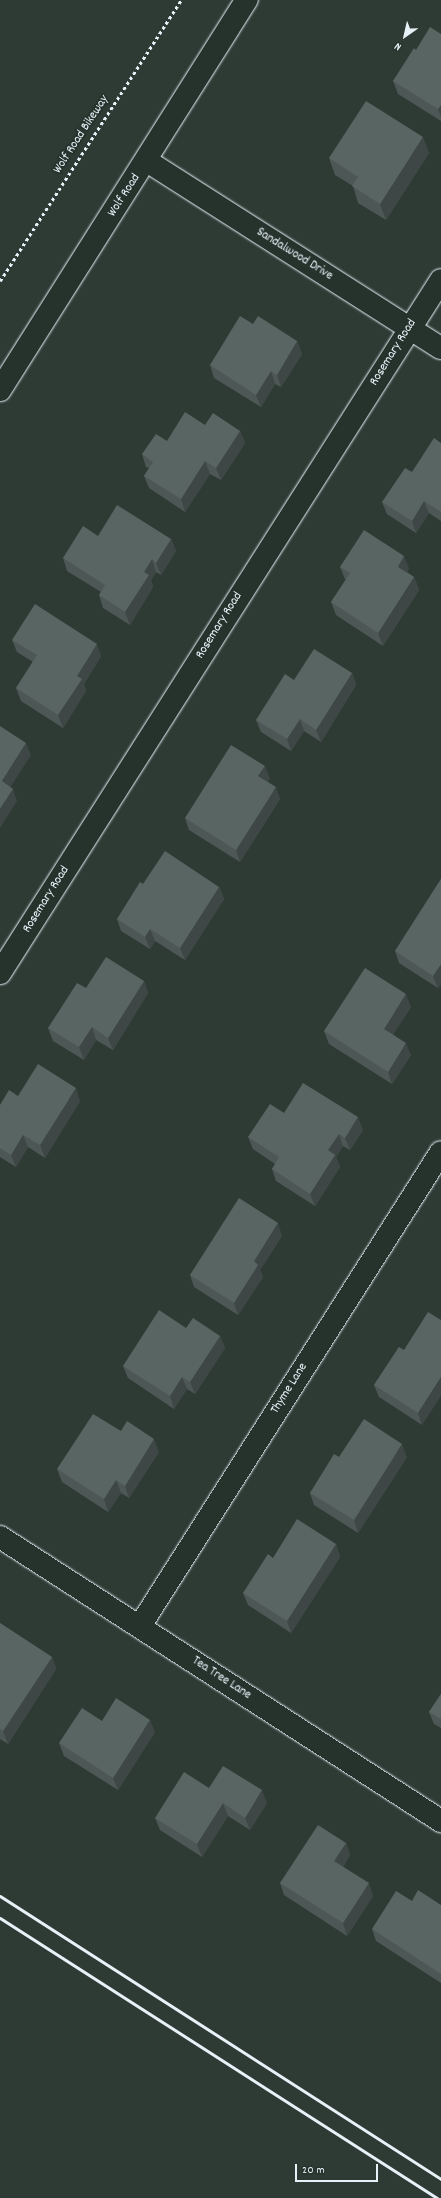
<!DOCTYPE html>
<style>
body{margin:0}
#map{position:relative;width:441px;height:2198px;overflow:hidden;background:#2e3b35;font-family:Dekko,sans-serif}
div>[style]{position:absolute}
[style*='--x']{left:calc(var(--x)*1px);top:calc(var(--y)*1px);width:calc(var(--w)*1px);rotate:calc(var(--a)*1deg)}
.path>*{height:2.5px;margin-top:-1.25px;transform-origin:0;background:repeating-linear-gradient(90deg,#e8f1f8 0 3px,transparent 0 6px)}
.roads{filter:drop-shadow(0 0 1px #e8f1f8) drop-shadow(0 0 1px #e8f1f8)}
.minor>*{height:22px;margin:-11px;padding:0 11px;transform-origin:11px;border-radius:11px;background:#26332d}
.secondary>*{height:22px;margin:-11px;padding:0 11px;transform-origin:11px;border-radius:11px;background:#26332d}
.rail>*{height:3px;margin:-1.5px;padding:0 1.5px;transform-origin:1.5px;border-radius:1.5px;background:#e8f1f8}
.wall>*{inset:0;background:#4d5755}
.shaded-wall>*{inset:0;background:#3e4745}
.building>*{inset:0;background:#596563}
span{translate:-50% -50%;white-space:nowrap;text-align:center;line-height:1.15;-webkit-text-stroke:4px #26332d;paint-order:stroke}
.street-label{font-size:13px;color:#e8f1f8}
.north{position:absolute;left:385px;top:16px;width:40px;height:40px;-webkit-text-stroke:3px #26332d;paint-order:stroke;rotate:214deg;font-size:11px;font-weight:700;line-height:16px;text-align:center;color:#e8f1f8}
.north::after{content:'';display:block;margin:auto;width:14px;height:18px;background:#e8f1f8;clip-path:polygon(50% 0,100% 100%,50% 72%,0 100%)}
.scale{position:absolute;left:295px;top:2164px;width:83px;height:18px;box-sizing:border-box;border:2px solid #e8f1f8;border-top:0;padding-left:5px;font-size:12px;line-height:14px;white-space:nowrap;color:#e8f1f8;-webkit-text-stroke:3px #26332d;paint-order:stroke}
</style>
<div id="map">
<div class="path">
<i style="--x:0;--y:281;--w:334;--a:-57.2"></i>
</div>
<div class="roads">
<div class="minor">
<i style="--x:147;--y:161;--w:348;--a:32.5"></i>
<i style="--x:0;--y:973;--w:821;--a:-57.53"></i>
<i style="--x:0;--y:1537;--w:525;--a:32.78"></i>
<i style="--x:140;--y:1626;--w:561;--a:-57.58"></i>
</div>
<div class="secondary">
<i style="--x:0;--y:390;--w:462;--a:-57.7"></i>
</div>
</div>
<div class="rail">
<i style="--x:0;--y:1896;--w:524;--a:32.69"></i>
<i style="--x:0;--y:1918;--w:519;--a:32.65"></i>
</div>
<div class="wall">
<i style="clip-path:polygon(441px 34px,441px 121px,398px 94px,393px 81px,416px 50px)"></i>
<i style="clip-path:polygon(429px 153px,386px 220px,358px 203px,353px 186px,335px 175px,329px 158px)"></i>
<i style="clip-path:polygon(253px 324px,297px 341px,302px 354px,281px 387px,275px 384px,261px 407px,214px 378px,210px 365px)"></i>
<i style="clip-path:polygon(205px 425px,240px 431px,245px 443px,221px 480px,210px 474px,185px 512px,149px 488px,144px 476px,149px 468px,146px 467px,142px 454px,167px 441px)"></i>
<i style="clip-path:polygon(441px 443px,441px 521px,429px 513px,416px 533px,387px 514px,382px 502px)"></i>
<i style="clip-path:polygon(171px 539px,176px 551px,161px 575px,156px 572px,151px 580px,153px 587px,130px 625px,103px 608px,99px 595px,101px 592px,67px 571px,63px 558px)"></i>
<i style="clip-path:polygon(340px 567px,409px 568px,407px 572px,414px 577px,419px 590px,383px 646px,336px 615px,331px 602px,346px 580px,345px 579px)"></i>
<i style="clip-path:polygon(12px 640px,101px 656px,84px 684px,86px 691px,63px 728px,21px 701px,16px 688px,33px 662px,17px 652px)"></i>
<i style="clip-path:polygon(352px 673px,356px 685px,321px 742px,304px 731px,291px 751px,261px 732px,256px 720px,294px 680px)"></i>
<i style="clip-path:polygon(270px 778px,267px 782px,280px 799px,240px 862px,189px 830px,185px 818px)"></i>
<i style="clip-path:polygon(441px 879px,441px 984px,438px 988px,399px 963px,395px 951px)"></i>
<i style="clip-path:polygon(143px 884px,219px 887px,224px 899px,185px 960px,155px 941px,150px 949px,121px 931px,117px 919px)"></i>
<i style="clip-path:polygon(144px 981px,148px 993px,113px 1050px,96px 1040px,84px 1060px,53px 1041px,48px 1028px)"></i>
<i style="clip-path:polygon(411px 1007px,393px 1034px,411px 1055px,392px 1084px,329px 1044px,324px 1031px)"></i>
<i style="clip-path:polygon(18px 1096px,80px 1101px,45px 1158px,28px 1147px,16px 1167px,0 1157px,0 1105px)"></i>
<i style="clip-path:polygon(284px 1113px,363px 1130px,350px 1150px,343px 1146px,336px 1157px,340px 1167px,315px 1206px,276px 1181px,272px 1169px,275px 1164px,253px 1149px,248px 1137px)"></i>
<i style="clip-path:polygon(282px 1236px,260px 1270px,263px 1277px,238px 1315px,194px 1287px,190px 1275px)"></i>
<i style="clip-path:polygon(186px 1328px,220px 1336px,225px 1348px,195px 1394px,187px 1389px,174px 1409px,128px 1378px,123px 1366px)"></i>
<i style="clip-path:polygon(399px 1347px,422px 1425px,379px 1397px,374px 1385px)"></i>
<i style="clip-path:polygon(121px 1431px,159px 1452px,129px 1498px,121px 1493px,108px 1512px,62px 1482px,57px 1469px)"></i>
<i style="clip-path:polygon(339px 1457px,407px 1457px,358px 1533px,314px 1505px,310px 1493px)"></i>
<i style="clip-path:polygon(336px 1544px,340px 1557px,291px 1633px,248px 1605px,243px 1593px,273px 1558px)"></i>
<i style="clip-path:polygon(0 1623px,52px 1657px,56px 1669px,8px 1744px,0 1739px)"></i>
<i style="clip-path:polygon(441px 1694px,441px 1728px,434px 1724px,429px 1712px)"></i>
<i style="clip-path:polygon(102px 1721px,155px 1732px,118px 1790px,64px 1756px,59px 1743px)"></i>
<i style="clip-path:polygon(209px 1788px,267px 1803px,250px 1830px,228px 1816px,202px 1857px,160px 1830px,155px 1818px)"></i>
<i style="clip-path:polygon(346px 1843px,350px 1855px,343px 1867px,373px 1896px,347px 1936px,284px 1895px,280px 1883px)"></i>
<i style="clip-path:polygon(412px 1901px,441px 1905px,441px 1983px,376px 1941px,372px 1929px)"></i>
</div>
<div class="shaded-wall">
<i style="clip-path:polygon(441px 105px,441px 117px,438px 109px)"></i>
<i style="clip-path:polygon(423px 137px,429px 153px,386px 220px,380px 204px)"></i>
<i style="clip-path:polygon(297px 341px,302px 354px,281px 387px,277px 375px)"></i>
<i style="clip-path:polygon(271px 371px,275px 384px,261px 407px,256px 395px)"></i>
<i style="clip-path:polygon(240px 431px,245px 443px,221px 480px,216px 468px)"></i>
<i style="clip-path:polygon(205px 461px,210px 474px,185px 512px,181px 499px)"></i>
<i style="clip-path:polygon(424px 501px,429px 513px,416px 533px,412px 521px)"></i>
<i style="clip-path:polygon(171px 539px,176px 551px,161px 575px,156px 563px)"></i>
<i style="clip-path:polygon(404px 556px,409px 568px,402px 579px,398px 567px)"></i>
<i style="clip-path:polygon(152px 559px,156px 572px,151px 580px,153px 587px,130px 625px,125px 612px,144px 572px)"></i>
<i style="clip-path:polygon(414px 577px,419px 590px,383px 646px,378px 633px)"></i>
<i style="clip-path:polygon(97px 644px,101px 656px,84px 684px,86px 691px,63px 728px,58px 715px,77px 676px)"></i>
<i style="clip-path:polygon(352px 673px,356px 685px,321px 742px,316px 730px)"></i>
<i style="clip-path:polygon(300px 719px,304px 731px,291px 751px,287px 739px)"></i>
<i style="clip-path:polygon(26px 743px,31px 755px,6px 794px,2px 781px)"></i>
<i style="clip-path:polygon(265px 766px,270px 778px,263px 789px,258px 776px)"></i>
<i style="clip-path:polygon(276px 787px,280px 799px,240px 862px,236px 850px)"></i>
<i style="clip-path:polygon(13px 789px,17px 801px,0 828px,0 809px)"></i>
<i style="clip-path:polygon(219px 887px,224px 899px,185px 960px,180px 948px)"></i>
<i style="clip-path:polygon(150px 929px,155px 941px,150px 949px,145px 937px)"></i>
<i style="clip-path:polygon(441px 964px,441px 984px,438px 988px,433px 976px)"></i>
<i style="clip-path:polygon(144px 981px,148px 993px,113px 1050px,108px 1038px)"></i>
<i style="clip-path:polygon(406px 994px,411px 1007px,389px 1041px,384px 1029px)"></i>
<i style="clip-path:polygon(92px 1027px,96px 1040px,84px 1060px,79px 1047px)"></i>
<i style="clip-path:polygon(406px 1043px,411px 1055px,392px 1084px,388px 1072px)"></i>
<i style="clip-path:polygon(76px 1088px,80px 1101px,45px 1158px,40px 1145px)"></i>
<i style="clip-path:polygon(358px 1117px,363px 1130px,350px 1150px,345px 1138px)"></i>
<i style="clip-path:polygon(339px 1134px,343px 1146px,336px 1157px,340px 1167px,315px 1206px,310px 1194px,328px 1150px)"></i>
<i style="clip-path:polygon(23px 1135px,28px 1147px,16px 1167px,11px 1155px)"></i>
<i style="clip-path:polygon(278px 1223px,282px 1236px,260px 1270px,263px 1277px,238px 1315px,234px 1303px,254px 1261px)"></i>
<i style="clip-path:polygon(220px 1336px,225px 1348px,195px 1394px,190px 1382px)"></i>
<i style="clip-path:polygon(182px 1377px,187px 1389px,174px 1409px,170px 1396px)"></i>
<i style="clip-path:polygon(441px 1377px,441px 1396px,422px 1425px,418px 1413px)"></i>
<i style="clip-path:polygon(154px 1439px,159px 1452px,129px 1498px,125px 1486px)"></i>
<i style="clip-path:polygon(402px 1444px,407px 1457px,358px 1533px,354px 1520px)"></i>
<i style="clip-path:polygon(116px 1480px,121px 1493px,108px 1512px,104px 1499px)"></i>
<i style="clip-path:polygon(336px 1544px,340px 1557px,291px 1633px,287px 1621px)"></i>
<i style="clip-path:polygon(52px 1657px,56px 1669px,8px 1744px,3px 1731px)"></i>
<i style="clip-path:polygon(150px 1720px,155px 1732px,118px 1790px,113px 1778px)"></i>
<i style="clip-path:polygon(262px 1790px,267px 1803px,250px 1830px,245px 1818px)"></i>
<i style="clip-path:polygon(223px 1803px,228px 1816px,202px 1857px,197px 1844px)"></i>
<i style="clip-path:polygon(346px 1843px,350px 1855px,339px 1874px,334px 1861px)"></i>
<i style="clip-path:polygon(369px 1883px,373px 1896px,347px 1936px,343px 1923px)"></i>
</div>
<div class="building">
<i style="clip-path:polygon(430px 27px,441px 34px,441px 105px,438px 109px,393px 81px,414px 48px,416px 50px)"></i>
<i style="clip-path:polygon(366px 101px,423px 137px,380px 204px,352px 186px,358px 177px,329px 158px)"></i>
<i style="clip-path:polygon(240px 316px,253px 324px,258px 316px,297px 341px,277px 375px,271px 371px,256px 395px,210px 365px)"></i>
<i style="clip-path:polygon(185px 412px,205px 425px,213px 413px,240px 431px,216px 468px,205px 461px,181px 499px,144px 476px,153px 462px,142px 454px,156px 434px,167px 441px)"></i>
<i style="clip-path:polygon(434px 438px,441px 443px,441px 512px,424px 501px,412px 521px,382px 502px,405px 468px,412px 472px)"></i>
<i style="clip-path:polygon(117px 505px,171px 539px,156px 563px,152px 559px,144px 572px,149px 575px,125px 612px,99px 595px,105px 585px,63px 558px,83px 526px,98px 536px)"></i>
<i style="clip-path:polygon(364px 530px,404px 556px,398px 567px,414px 577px,378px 633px,331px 602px,350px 573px,340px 567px)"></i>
<i style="clip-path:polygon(35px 604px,97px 644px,77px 676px,82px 679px,58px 715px,16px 688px,37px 655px,12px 640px)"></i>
<i style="clip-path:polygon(314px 649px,352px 673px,316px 730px,300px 719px,287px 739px,256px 720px,285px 674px,294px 680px)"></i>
<i style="clip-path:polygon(0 726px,26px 743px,2px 781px,13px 789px,0 809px)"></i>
<i style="clip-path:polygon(231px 745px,265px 766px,258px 776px,276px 787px,236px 850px,185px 818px)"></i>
<i style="clip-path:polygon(165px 851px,219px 887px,180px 948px,150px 929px,145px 937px,117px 919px,140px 882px,143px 884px)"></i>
<i style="clip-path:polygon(441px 879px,441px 964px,433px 976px,395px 951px)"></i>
<i style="clip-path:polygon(106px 957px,144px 981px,108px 1038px,92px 1027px,79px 1047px,48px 1028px,77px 983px,86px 988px)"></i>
<i style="clip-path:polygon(365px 968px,406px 994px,384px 1029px,406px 1043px,388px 1072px,324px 1031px)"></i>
<i style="clip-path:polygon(38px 1064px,76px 1088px,40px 1145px,23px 1135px,11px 1155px,0 1148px,0 1105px,9px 1090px,18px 1096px)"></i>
<i style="clip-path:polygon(303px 1083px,358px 1117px,345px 1138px,339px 1134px,328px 1150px,335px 1155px,310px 1194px,272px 1169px,279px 1157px,248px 1137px,270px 1104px,284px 1113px)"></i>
<i style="clip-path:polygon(239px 1198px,278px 1223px,254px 1261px,258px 1265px,234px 1303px,190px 1275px)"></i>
<i style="clip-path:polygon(159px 1310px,186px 1328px,193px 1318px,220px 1336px,190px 1382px,182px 1377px,170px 1396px,123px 1366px)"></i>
<i style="clip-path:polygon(428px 1312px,441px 1320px,441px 1377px,418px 1413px,374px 1385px,399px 1347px,404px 1350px)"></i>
<i style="clip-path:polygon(93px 1414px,121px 1431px,127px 1421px,154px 1439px,125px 1486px,116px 1480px,104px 1499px,57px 1469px)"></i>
<i style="clip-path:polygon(364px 1419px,402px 1444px,354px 1520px,310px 1493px,334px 1454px,339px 1457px)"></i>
<i style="clip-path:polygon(297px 1519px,336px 1544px,287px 1621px,243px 1593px,268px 1554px,273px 1558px)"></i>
<i style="clip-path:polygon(0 1623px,52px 1657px,3px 1731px,0 1729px)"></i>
<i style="clip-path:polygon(441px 1694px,441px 1719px,429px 1712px)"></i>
<i style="clip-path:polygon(116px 1698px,150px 1720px,113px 1778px,59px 1743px,82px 1708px,102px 1721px)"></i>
<i style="clip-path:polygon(223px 1766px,262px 1790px,245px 1818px,223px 1803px,197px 1844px,155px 1818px,184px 1772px,209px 1788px)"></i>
<i style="clip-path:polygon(318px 1825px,346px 1843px,334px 1861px,369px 1883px,343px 1923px,280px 1883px)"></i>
<i style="clip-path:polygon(418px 1890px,441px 1905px,441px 1974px,372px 1929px,396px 1891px,412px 1901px)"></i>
</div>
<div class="street-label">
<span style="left:82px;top:135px;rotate:-57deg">Wolf Road Bikeway</span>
<span style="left:125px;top:196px;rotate:-57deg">Wolf Road</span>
<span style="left:294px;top:255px;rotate:32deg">Sandalwood Drive</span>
<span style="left:394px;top:353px;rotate:-58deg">Rosemary Road</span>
<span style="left:220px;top:626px;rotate:-58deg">Rosemary Road</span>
<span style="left:47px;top:900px;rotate:-58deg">Rosemary Road</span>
<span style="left:290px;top:1389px;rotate:-58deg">Thyme Lane</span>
<span style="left:221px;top:1679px;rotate:33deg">Tea Tree Lane</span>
</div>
<div class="north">N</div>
<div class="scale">20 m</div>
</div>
